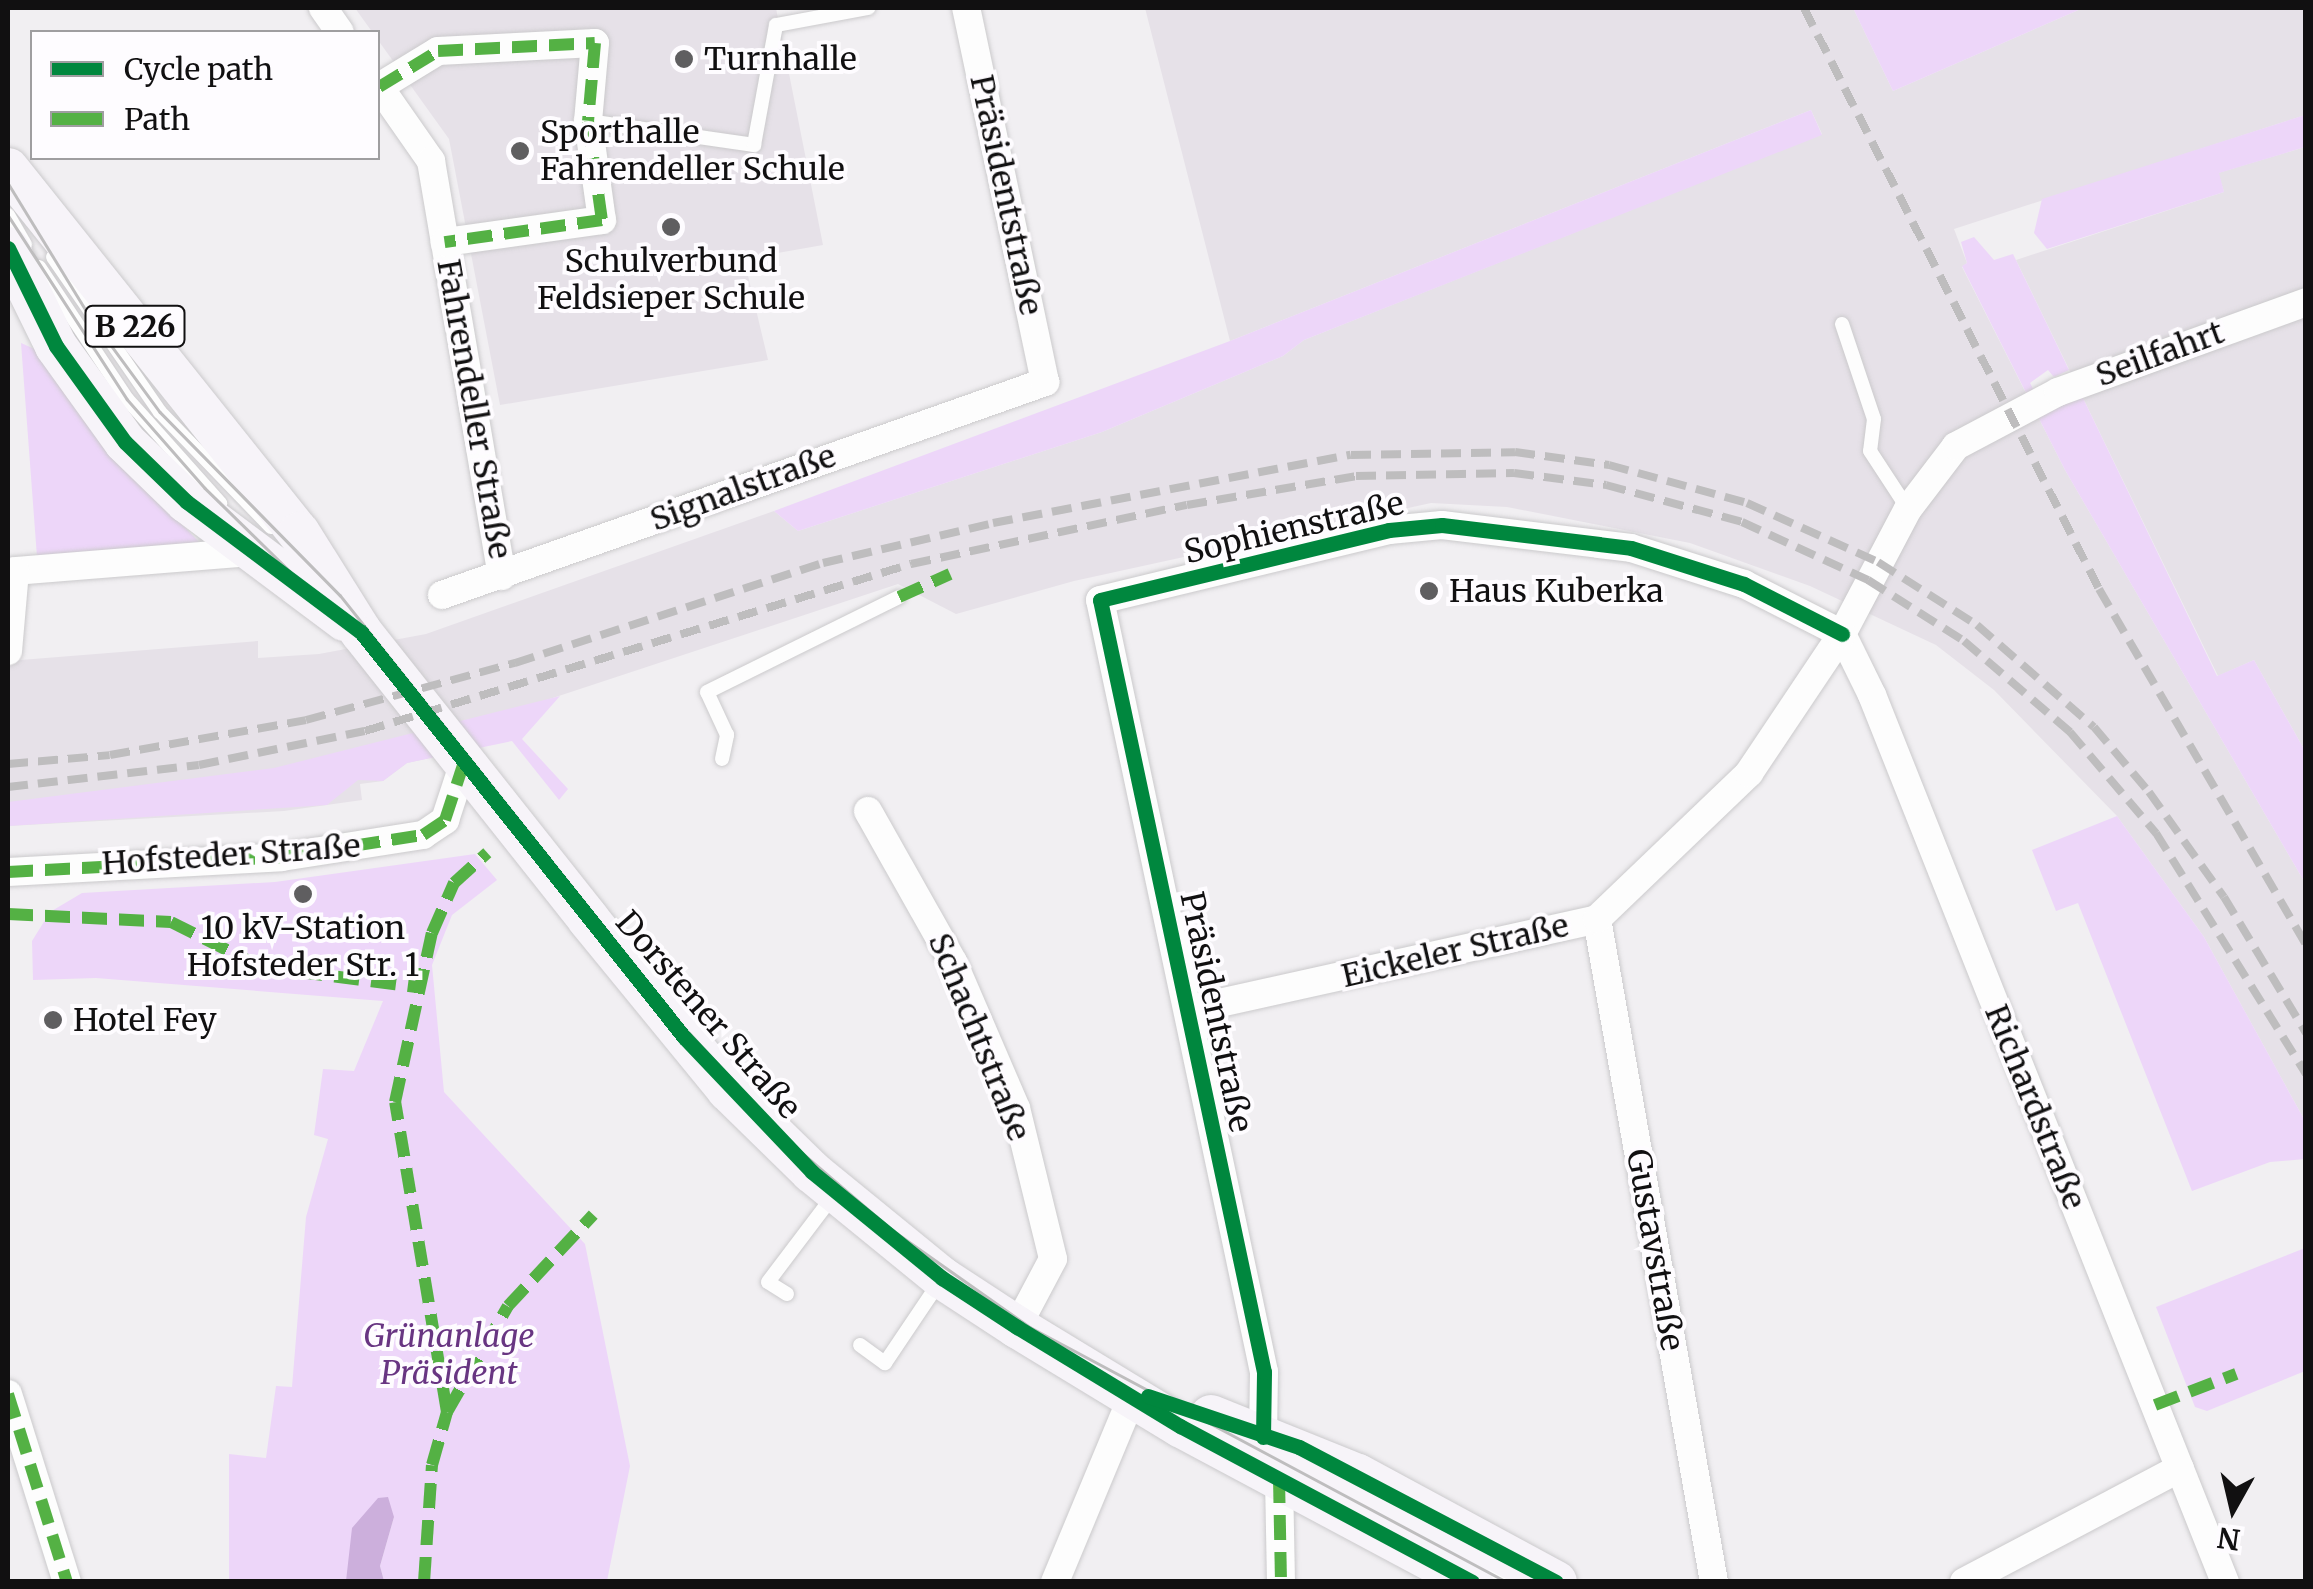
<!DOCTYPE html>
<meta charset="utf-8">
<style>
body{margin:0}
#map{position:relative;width:2313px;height:1589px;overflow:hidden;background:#f1eff2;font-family:Merriweather,serif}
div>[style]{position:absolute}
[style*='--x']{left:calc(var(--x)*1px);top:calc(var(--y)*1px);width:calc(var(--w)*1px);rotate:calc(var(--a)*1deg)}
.built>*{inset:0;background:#e6e1e8}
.green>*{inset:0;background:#edd6f9}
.water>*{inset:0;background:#ccafdc}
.roads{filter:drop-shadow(0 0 2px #cbcacc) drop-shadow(0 0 2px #cbcacc)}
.lane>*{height:14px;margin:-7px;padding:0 7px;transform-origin:7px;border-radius:7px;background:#fdfdfd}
.street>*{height:28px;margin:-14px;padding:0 14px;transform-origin:14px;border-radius:14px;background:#fdfdfd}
.primary>*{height:42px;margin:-21px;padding:0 21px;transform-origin:21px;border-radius:21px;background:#f7f4f9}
.tram>*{height:2.5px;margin:-1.25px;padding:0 1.25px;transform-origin:1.25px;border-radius:1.25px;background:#bebdbe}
.rail>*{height:8px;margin-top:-4px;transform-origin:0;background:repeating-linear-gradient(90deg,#bebdbe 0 20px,transparent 0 30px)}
.quiet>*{height:12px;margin-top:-6px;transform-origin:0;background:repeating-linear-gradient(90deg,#54b144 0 25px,transparent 0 37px)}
.cycleway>*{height:15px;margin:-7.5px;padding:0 7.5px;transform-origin:7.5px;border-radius:7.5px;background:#00873e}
.dots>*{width:28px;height:28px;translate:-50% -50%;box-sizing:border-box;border:5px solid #fefcff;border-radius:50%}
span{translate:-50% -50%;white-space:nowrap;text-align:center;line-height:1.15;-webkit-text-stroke:8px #fefcff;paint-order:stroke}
.shield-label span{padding:2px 8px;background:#fefcff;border:2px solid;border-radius:8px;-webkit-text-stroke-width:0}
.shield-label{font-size:30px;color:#111011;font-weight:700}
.poi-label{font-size:32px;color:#111011}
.left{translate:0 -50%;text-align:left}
.street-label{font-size:32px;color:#111011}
.park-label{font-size:32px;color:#683582;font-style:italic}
.frame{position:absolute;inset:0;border:10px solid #111011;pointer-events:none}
.legend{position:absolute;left:30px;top:30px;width:350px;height:130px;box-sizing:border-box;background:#fefcff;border:2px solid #9f9ea0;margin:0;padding:12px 18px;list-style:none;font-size:30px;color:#111011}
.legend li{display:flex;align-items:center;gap:20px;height:50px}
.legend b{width:50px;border:2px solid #9f9ea0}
.north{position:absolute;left:2183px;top:1459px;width:100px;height:100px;-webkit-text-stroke:8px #fefcff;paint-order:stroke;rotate:188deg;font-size:28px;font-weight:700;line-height:40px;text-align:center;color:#111011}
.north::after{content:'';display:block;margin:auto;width:35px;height:45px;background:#111011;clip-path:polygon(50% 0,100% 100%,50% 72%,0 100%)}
</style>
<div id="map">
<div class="built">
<i style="clip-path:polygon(355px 8px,776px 8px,823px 245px,744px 259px,768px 360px,500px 405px,449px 139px)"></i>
<i style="clip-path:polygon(1145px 8px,1853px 8px,1893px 91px,2083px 8px,2305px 8px,2305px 115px,1954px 229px,1967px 263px,1962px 267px,2065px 470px,2305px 883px,2305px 1121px,2204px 937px,2117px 816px,1994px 690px,1936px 645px,1810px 586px,1690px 543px,1507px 507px,1431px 503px,1074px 581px,956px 614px,898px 584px,495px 717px,512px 740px,407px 763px,383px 781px,360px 784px,362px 800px,284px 811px,8px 826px,8px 661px,258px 641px,258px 658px,319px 654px,426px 634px,774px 511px,798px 531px,1102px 432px,1283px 356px,1304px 340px,1822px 134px,1811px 110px,1230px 341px)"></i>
<i style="clip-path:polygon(2305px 147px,2305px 751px,2254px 660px,2218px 676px,2016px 260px,2224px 192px,2218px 173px)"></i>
</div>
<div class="green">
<i style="clip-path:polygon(1853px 8px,2083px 8px,1893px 91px)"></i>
<i style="clip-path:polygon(1811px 110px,1822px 135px,1304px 340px,1283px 356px,1102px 432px,798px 531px,774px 511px,1230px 341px)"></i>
<i style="clip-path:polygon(2305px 115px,2305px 147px,2219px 173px,2224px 192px,2047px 249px,2034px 233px,2042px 199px)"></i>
<i style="clip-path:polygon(1974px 237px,1994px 260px,2013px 254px,2069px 370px,2054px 377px,2048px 370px,2030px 383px,2045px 411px,2081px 394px,2217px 676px,2254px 660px,2305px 751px,2305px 883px,2065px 470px,1962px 266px,1967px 263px,1961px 242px)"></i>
<i style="clip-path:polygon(21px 343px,39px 351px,98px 439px,201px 544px,37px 557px)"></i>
<i style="clip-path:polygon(560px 696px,522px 739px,568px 789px,559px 800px,512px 741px,407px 763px,383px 781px,358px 780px,327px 805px,8px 826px,8px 802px,274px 768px)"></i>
<i style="clip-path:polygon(2117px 816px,2204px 937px,2305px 1121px,2305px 1159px,2270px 1162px,2192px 1191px,2078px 903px,2056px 911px,2032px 850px)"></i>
<i style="clip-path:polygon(475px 854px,497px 880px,452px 915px,432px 965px,444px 1092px,585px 1244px,630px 1466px,607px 1581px,384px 1581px,380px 1566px,394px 1517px,346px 1581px,229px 1581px,229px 1454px,266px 1458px,276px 1386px,292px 1387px,306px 1217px,328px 1139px,314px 1135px,323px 1069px,354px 1071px,383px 1001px,96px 978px,33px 980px,32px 941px,50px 912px,82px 893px,275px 882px)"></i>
<i style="clip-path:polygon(2305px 1248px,2305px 1371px,2207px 1411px,2195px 1407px,2156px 1307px)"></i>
</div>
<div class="water">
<i style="clip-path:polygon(388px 1497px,394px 1517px,380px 1566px,384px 1581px,346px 1581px,352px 1528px,378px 1498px)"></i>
</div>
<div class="roads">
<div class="lane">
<i style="--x:588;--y:121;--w:168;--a:8.2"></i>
<i style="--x:754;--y:145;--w:122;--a:-79.6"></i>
<i style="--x:776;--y:25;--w:94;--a:-10.5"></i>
<i style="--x:8;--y:215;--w:34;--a:60"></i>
<i style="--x:53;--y:257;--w:188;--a:55.4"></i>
<i style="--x:160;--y:412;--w:160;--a:46"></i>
<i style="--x:39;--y:267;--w:159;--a:56.3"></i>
<i style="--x:127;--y:399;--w:140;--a:48.2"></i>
<i style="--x:1842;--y:324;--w:100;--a:71.4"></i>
<i style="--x:1874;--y:419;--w:32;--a:97"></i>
<i style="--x:1870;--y:451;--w:69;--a:56.8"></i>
<i style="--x:722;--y:759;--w:25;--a:-78"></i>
<i style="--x:727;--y:735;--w:47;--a:-114.9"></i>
<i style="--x:707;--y:692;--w:214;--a:-26.3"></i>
<i style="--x:787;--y:1294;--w:22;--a:-148"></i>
<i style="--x:768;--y:1282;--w:108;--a:-52.9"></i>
<i style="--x:860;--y:1345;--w:31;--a:36"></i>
<i style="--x:885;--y:1363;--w:99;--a:-56.1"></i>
<i style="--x:1477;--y:1565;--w:34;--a:30"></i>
</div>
<div class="street">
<i style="--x:323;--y:8;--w:29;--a:55"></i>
<i style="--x:378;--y:85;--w:93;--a:55.1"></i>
<i style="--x:431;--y:161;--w:421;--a:80.3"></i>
<i style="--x:379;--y:87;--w:69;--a:-31.4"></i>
<i style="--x:438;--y:51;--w:157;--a:-2.9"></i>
<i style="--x:595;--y:43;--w:78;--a:95.1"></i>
<i style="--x:588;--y:121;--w:100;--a:82"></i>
<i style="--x:602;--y:220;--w:159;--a:172"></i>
<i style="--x:15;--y:571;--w:235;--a:-4.6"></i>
<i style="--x:442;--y:595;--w:640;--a:-19.45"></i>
<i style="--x:1045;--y:382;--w:382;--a:-101.9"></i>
<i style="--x:1842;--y:634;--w:68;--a:63.8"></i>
<i style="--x:1872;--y:695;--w:955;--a:68.3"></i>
<i style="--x:8;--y:651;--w:80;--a:-85"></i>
<i style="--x:868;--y:811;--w:173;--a:60.6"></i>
<i style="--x:953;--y:962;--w:159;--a:66.7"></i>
<i style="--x:1016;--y:1108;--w:155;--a:76.2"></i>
<i style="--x:1053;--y:1259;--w:77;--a:117.9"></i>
<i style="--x:8;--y:872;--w:274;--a:-3.1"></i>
<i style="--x:282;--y:857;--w:143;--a:-8.9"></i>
<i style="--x:423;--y:835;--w:27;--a:-34"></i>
<i style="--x:445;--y:820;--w:64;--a:-71.8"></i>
<i style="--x:1597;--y:919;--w:673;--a:79.99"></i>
<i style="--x:1188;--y:1010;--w:419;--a:-12.5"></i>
<i style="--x:1597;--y:919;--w:211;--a:-43.8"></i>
<i style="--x:1749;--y:773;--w:167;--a:-56.2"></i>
<i style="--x:1842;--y:634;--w:141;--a:-62.2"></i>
<i style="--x:1908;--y:509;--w:79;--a:-52.7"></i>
<i style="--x:1956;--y:446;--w:115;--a:-27.9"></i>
<i style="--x:2058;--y:392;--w:264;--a:-19.9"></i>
<i style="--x:8;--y:1394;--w:197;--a:72.6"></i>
<i style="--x:1263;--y:1437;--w:65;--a:-89.1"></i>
<i style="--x:1264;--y:1372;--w:789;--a:-101.99"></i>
<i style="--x:1100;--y:600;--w:297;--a:-13.6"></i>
<i style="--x:1389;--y:530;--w:53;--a:-5.4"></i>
<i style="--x:1442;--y:525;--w:190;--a:6.9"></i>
<i style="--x:1631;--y:548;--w:119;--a:17.7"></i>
<i style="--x:1744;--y:584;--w:110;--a:27"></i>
<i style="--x:1279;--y:1478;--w:104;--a:88.9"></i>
<i style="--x:1055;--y:1582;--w:206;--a:-67.4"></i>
<i style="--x:1964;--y:1582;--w:244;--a:-27.8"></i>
</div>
<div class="primary">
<i style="--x:8;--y:169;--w:466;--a:51.4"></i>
<i style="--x:299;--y:533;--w:117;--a:57.9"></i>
<i style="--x:361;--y:632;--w:367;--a:51.6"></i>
<i style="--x:589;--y:920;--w:220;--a:50.7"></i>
<i style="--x:728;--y:1090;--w:117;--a:44.3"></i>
<i style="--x:812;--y:1172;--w:168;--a:39.2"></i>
<i style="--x:942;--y:1278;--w:90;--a:33.2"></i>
<i style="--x:1017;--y:1327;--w:191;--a:31.3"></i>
<i style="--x:1180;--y:1426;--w:331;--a:28.1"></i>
<i style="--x:8;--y:248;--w:109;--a:63.9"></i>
<i style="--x:56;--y:346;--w:118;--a:54.3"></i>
<i style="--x:125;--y:442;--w:86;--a:44.1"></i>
<i style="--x:187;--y:502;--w:197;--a:36.8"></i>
<i style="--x:1211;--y:1416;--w:158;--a:21.9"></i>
<i style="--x:1358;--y:1475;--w:225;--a:28.4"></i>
</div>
</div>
<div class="tram">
<i style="--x:8;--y:183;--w:155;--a:58.5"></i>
<i style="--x:89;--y:315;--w:120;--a:53.8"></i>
<i style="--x:160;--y:412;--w:257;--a:45.5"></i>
<i style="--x:340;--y:595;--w:552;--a:51.47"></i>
<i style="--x:684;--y:1027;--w:159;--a:47.3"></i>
<i style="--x:792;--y:1144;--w:130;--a:40.6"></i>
<i style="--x:891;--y:1229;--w:170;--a:35.2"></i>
<i style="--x:1030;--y:1327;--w:541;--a:28.13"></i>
<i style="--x:8;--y:215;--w:219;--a:57.1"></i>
<i style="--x:127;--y:399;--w:118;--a:48.8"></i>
<i style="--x:205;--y:488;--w:211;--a:44.4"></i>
<i style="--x:1274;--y:1475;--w:225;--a:28.4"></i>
</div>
<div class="rail">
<i style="--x:1804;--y:8;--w:652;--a:63.08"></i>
<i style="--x:2099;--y:589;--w:411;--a:59.8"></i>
<i style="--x:8;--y:764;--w:102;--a:-5"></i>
<i style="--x:110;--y:755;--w:199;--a:-10.1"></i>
<i style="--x:306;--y:720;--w:217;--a:-15.3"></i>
<i style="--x:515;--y:663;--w:324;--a:-18"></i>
<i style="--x:823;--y:563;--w:175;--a:-13.2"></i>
<i style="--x:993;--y:523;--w:364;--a:-10.8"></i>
<i style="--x:1351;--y:455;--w:164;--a:-1"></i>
<i style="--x:1515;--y:452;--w:95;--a:7.9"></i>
<i style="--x:1609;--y:465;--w:143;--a:15.4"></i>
<i style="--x:1747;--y:503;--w:144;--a:24.2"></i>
<i style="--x:1878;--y:562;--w:117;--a:32.5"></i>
<i style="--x:1977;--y:625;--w:155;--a:41.1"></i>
<i style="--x:2094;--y:727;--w:85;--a:49.8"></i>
<i style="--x:2149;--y:792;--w:129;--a:54.5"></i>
<i style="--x:2224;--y:897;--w:159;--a:58.9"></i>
<i style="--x:8;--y:787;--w:192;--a:-6.6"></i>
<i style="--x:199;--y:765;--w:169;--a:-11.6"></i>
<i style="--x:365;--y:731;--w:571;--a:-17.01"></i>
<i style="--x:911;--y:564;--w:282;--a:-12.1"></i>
<i style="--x:1187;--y:505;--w:171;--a:-9.7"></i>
<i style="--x:1356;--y:476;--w:158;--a:-1.1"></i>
<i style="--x:1514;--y:473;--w:93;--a:7.4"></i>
<i style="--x:1606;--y:485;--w:141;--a:15.2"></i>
<i style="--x:1742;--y:522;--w:139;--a:24.7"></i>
<i style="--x:1868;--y:580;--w:114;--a:32.4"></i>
<i style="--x:1964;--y:641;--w:140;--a:40.6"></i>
<i style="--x:2070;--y:732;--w:133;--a:49.6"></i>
<i style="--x:2156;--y:833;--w:284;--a:58.1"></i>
</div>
<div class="quiet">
<i style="--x:379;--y:87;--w:69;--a:-31.4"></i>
<i style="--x:438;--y:51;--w:157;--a:-2.9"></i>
<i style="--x:595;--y:43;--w:78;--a:95.1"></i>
<i style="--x:588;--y:121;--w:100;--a:82"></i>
<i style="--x:602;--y:220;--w:159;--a:172"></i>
<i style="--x:899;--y:597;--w:56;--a:-24.3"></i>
<i style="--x:8;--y:872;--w:274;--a:-3.1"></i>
<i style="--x:282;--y:857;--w:143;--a:-8.9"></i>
<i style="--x:423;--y:835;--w:27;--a:-34"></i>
<i style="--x:445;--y:820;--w:64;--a:-71.8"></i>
<i style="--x:8;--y:914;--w:163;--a:2.8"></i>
<i style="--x:171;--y:922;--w:101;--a:26.6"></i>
<i style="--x:261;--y:967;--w:157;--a:7.3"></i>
<i style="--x:8;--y:1394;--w:197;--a:72.6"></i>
<i style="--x:2155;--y:1405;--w:87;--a:-20.9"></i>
<i style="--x:447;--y:1412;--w:122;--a:-60.1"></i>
<i style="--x:508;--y:1306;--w:125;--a:-47"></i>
<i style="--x:1279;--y:1478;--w:104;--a:88.9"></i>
<i style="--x:424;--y:1582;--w:117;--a:-86.1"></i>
<i style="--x:432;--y:1465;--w:55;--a:-74.2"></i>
<i style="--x:447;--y:1412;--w:314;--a:-99.5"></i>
<i style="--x:395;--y:1102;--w:173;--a:-77.7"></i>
<i style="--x:432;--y:933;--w:55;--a:-66.3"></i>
<i style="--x:454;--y:883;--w:45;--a:-42.3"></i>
</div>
<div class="cycleway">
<i style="--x:8;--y:248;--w:109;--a:63.9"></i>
<i style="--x:56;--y:346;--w:118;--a:54.3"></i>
<i style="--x:125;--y:442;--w:86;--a:44.1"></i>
<i style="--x:187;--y:502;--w:217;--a:36.8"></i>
<i style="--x:361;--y:632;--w:518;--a:51.43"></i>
<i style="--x:684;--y:1037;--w:186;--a:46.5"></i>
<i style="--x:812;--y:1172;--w:168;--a:39.2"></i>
<i style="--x:942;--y:1278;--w:90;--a:33.2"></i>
<i style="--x:1017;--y:1327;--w:191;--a:31.3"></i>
<i style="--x:1180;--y:1426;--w:331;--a:28.1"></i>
<i style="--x:1148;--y:1396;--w:159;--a:18.7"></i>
<i style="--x:1299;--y:1447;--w:290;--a:27.7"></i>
<i style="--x:1263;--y:1437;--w:65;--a:-89.1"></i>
<i style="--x:1264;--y:1372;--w:789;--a:-101.99"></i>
<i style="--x:1100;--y:600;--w:297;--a:-13.6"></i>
<i style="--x:1389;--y:530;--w:53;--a:-5.4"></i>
<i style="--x:1442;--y:525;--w:190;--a:6.9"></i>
<i style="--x:1631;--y:548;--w:119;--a:17.7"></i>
<i style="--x:1744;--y:584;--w:110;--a:27"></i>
</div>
<div class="dots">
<i style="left:684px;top:59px;background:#5f5e60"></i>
<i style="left:520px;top:151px;background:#5f5e60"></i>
<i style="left:671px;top:227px;background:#5f5e60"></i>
<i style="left:1429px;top:591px;background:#5f5e60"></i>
<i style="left:303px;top:894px;background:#5f5e60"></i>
<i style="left:53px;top:1020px;background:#5f5e60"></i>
</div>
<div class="shield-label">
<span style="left:135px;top:326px">B 226</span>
</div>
<div class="poi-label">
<span class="left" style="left:704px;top:59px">Turnhalle</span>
<span class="left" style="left:540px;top:151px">Sporthalle<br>Fahrendeller Schule</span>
<span style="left:671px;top:280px">Schulverbund<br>Feldsieper Schule</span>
<span class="left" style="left:1449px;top:591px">Haus Kuberka</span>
<span style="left:303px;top:947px">10 kV-Station<br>Hofsteder Str. 1</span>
<span class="left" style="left:73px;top:1020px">Hotel Fey</span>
</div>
<div class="street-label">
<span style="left:1006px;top:195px;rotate:78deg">Präsidentstraße</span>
<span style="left:2160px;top:354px;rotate:-20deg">Seilfahrt</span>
<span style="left:474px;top:409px;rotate:80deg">Fahrendeller Straße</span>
<span style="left:743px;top:488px;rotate:-20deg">Signalstraße</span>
<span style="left:1294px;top:528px;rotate:-13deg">Sophienstraße</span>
<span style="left:231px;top:855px;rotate:-4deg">Hofsteder Straße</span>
<span style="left:1455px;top:951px;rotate:-13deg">Eickeler Straße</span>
<span style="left:1216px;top:1012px;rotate:78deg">Präsidentstraße</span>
<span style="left:708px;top:1015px;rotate:49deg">Dorstener Straße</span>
<span style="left:979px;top:1037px;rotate:68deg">Schachtstraße</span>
<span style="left:2035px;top:1107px;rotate:68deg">Richardstraße</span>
<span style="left:1655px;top:1250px;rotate:80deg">Gustavstraße</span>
</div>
<div class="park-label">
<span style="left:449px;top:1355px">Grünanlage<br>Präsident</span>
</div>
<div class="frame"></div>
<ul class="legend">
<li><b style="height:12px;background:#00873e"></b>Cycle path</li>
<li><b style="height:12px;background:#54b144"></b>Path</li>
</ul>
<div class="north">N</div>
</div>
